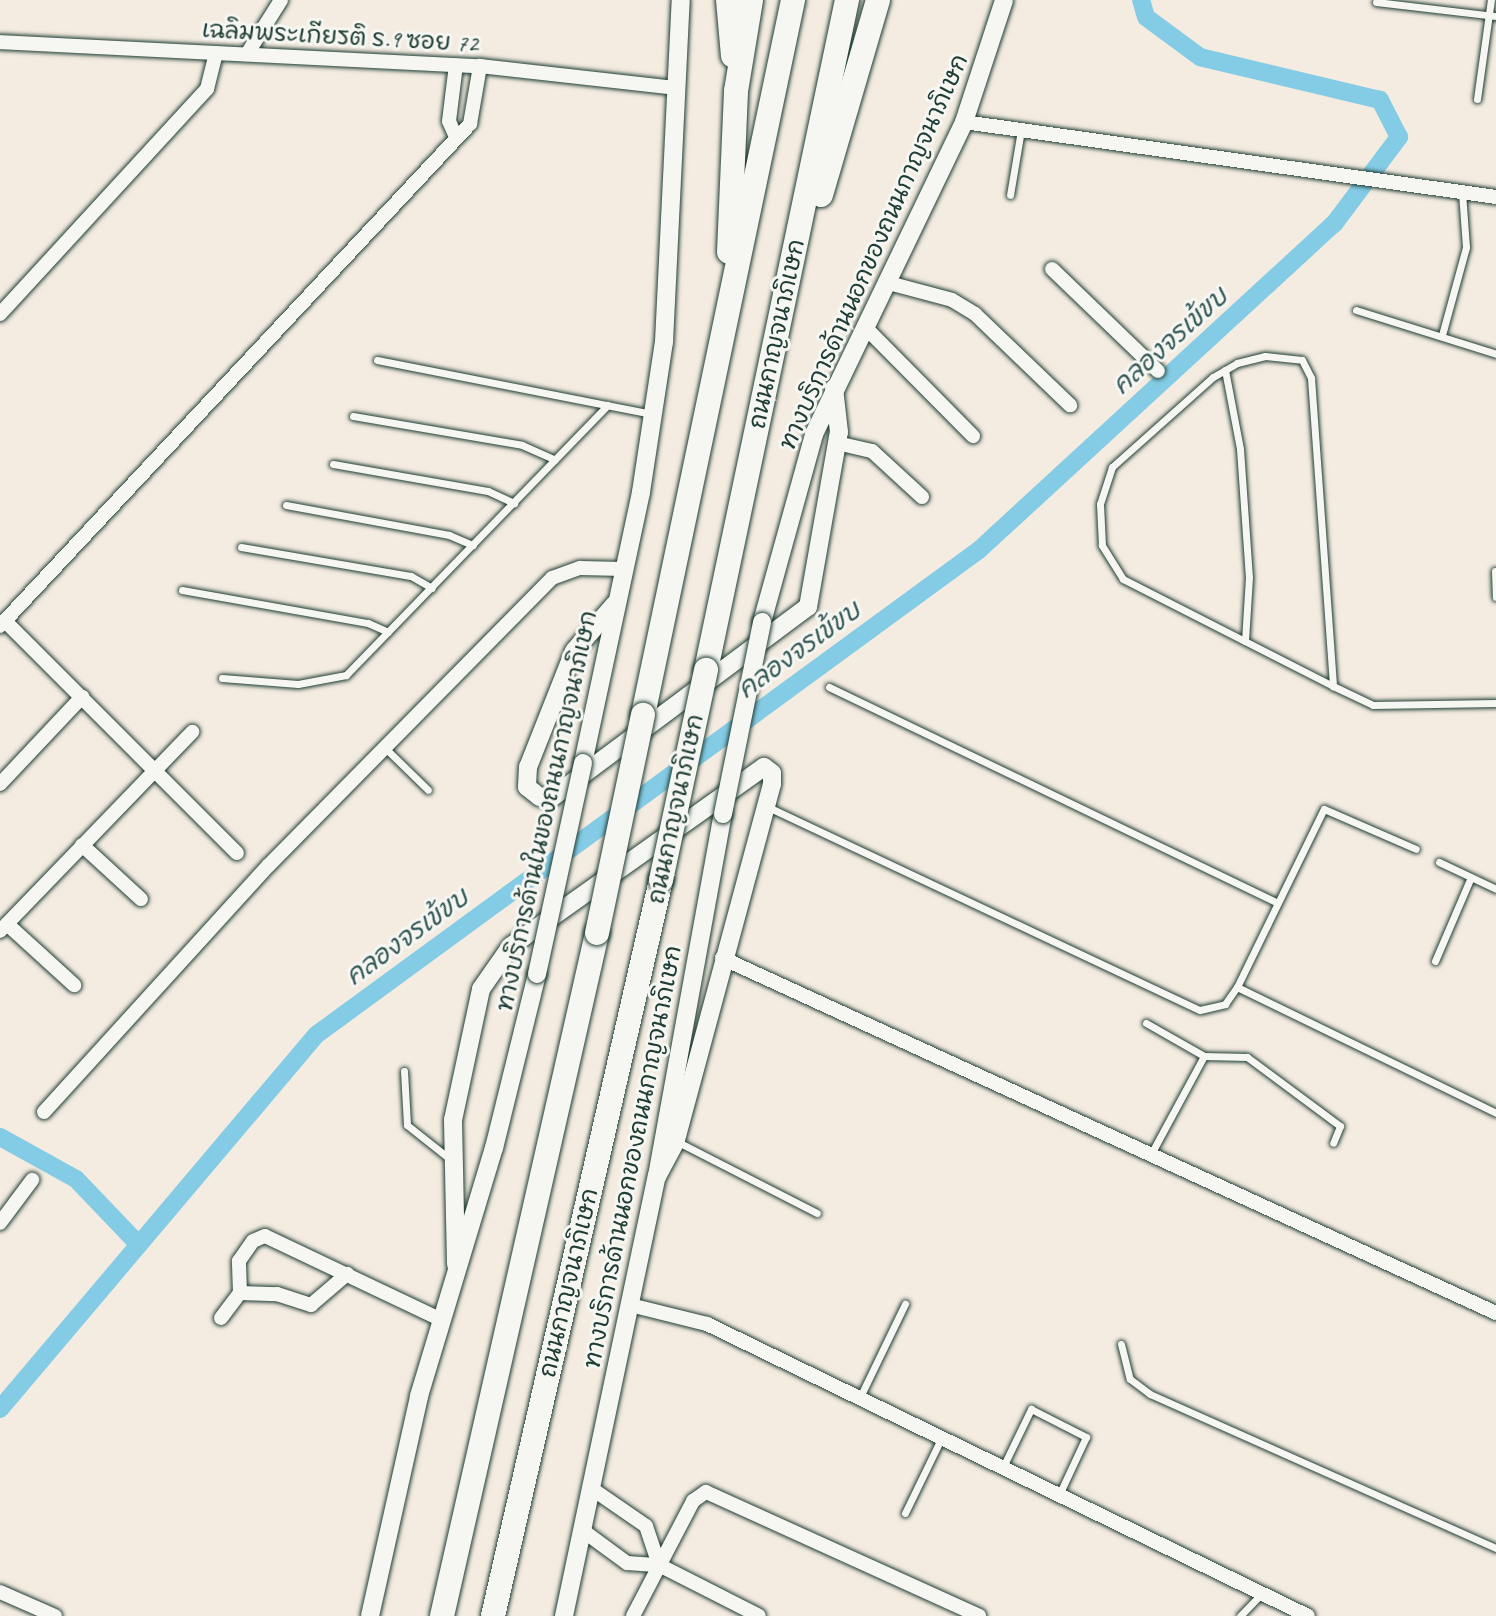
<!DOCTYPE html>
<meta charset="utf-8">
<style>
body{margin:0}
#map{position:relative;width:1496px;height:1616px;overflow:hidden;background:#f4ece1;font-family:Caveat,"Playpen Sans Thai",sans-serif}
div>[style]{position:absolute}
[style*='--x']{left:calc(var(--x)*1px);top:calc(var(--y)*1px);width:calc(var(--w)*1px);rotate:calc(var(--a)*1deg)}
.canal>*{height:18px;margin:-9px;padding:0 9px;transform-origin:9px;border-radius:9px;background:#84cbe5}
.roads{filter:drop-shadow(0 0 2px #1f3d34) drop-shadow(0 0 2px #1f3d34)}
.lane>*{height:7px;margin:-3.5px;padding:0 3.5px;transform-origin:3.5px;border-radius:3.5px;background:#f6f6f2}
.street>*{height:14px;margin:-7px;padding:0 7px;transform-origin:7px;border-radius:7px;background:#f6f6f2}
.secondary>*{height:18px;margin:-9px;padding:0 9px;transform-origin:9px;border-radius:9px;background:#f6f6f2}
.highway>*{height:24px;margin:-12px;padding:0 12px;transform-origin:12px;border-radius:12px;background:#f6f6f2}
.bridges{filter:drop-shadow(0 0 2px #1f3d34) drop-shadow(0 0 2px #1f3d34)}
.secondary-bridge>*{height:18px;margin:-9px;padding:0 9px;transform-origin:9px;border-radius:9px;background:#f6f6f2}
.highway-bridge>*{height:24px;margin:-12px;padding:0 12px;transform-origin:12px;border-radius:12px;background:#f6f6f2}
span{translate:-50% -50%;white-space:nowrap;text-align:center;line-height:1.15;-webkit-text-stroke:6px #f6f6f2;paint-order:stroke}
.street-label{font-size:24px;color:#1f3d34}
.water-label{font-size:26px;color:#335957;font-style:italic}
</style>
<div id="map">
<div class="canal">
<i style="--x:0;--y:1137;--w:87;--a:28.9"></i>
<i style="--x:76;--y:1179;--w:91;--a:46.3"></i>
<i style="--x:0;--y:1409;--w:490;--a:-49.8"></i>
<i style="--x:316;--y:1035;--w:821;--a:-36.19"></i>
<i style="--x:979;--y:550;--w:482;--a:-42.6"></i>
<i style="--x:1334;--y:224;--w:109;--a:-53.2"></i>
<i style="--x:1399;--y:137;--w:42;--a:-117.2"></i>
<i style="--x:1380;--y:100;--w:185;--a:-166.6"></i>
<i style="--x:1200;--y:57;--w:67;--a:-143.5"></i>
<i style="--x:1146;--y:17;--w:18;--a:-106"></i>
</div>
<div class="roads">
<div class="lane">
<i style="--x:1376;--y:2;--w:121;--a:6.7"></i>
<i style="--x:1477;--y:99;--w:100;--a:-82"></i>
<i style="--x:1010;--y:195;--w:66;--a:-80.4"></i>
<i style="--x:1356;--y:310;--w:147;--a:17.4"></i>
<i style="--x:1442;--y:335;--w:91;--a:-74.7"></i>
<i style="--x:1466;--y:247;--w:55;--a:-94.2"></i>
<i style="--x:1265;--y:356;--w:37;--a:6"></i>
<i style="--x:1302;--y:360;--w:20;--a:63"></i>
<i style="--x:1311;--y:378;--w:309;--a:85.9"></i>
<i style="--x:1333;--y:686;--w:236;--a:-153"></i>
<i style="--x:1123;--y:579;--w:40;--a:-122"></i>
<i style="--x:1102;--y:545;--w:41;--a:-92.8"></i>
<i style="--x:1100;--y:504;--w:39;--a:-72"></i>
<i style="--x:1112;--y:467;--w:135;--a:-41.7"></i>
<i style="--x:1213;--y:377;--w:28;--a:-30"></i>
<i style="--x:1237;--y:363;--w:29;--a:-14"></i>
<i style="--x:377;--y:360;--w:279;--a:11.1"></i>
<i style="--x:1225;--y:370;--w:80;--a:79.2"></i>
<i style="--x:1240;--y:449;--w:128;--a:86"></i>
<i style="--x:1249;--y:577;--w:64;--a:93.6"></i>
<i style="--x:353;--y:416;--w:171;--a:9.7"></i>
<i style="--x:522;--y:445;--w:36;--a:24"></i>
<i style="--x:333;--y:464;--w:157;--a:9.9"></i>
<i style="--x:488;--y:491;--w:29;--a:25"></i>
<i style="--x:286;--y:505;--w:166;--a:10.4"></i>
<i style="--x:449;--y:535;--w:26;--a:23"></i>
<i style="--x:241;--y:547;--w:172;--a:9.7"></i>
<i style="--x:411;--y:576;--w:24;--a:30"></i>
<i style="--x:1495;--y:571;--w:26;--a:88"></i>
<i style="--x:182;--y:590;--w:189;--a:10.1"></i>
<i style="--x:368;--y:623;--w:22;--a:24"></i>
<i style="--x:222;--y:678;--w:76;--a:4.5"></i>
<i style="--x:298;--y:684;--w:49;--a:-10.6"></i>
<i style="--x:346;--y:675;--w:376;--a:-45.9"></i>
<i style="--x:1333;--y:686;--w:44;--a:25.4"></i>
<i style="--x:1373;--y:705;--w:123;--a:-0.9"></i>
<i style="--x:829;--y:687;--w:496;--a:25.7"></i>
<i style="--x:385;--y:748;--w:60;--a:44.3"></i>
<i style="--x:768;--y:807;--w:477;--a:25.2"></i>
<i style="--x:1200;--y:1010;--w:26;--a:-13"></i>
<i style="--x:1225;--y:1004;--w:21;--a:-55"></i>
<i style="--x:1237;--y:987;--w:198;--a:-64"></i>
<i style="--x:1324;--y:809;--w:100;--a:23.5"></i>
<i style="--x:1439;--y:862;--w:63;--a:25.3"></i>
<i style="--x:1435;--y:961;--w:91;--a:-66.8"></i>
<i style="--x:1237;--y:987;--w:288;--a:25.9"></i>
<i style="--x:1146;--y:1023;--w:67;--a:29.6"></i>
<i style="--x:1204;--y:1056;--w:43;--a:1.3"></i>
<i style="--x:1247;--y:1057;--w:116;--a:36.6"></i>
<i style="--x:1340;--y:1126;--w:18;--a:112"></i>
<i style="--x:404;--y:1071;--w:54;--a:86.8"></i>
<i style="--x:407;--y:1125;--w:56;--a:38.5"></i>
<i style="--x:678;--y:1142;--w:156;--a:27.1"></i>
<i style="--x:1151;--y:1154;--w:111;--a:-61.6"></i>
<i style="--x:1121;--y:1344;--w:36;--a:76"></i>
<i style="--x:1130;--y:1379;--w:25;--a:37"></i>
<i style="--x:1150;--y:1394;--w:379;--a:24"></i>
<i style="--x:859;--y:1399;--w:106;--a:-64.2"></i>
<i style="--x:1002;--y:1469;--w:67;--a:-64.2"></i>
<i style="--x:1031;--y:1409;--w:62;--a:27"></i>
<i style="--x:1086;--y:1437;--w:64;--a:115"></i>
<i style="--x:905;--y:1513;--w:80;--a:-64.1"></i>
<i style="--x:1240;--y:1616;--w:30;--a:-46"></i>
</div>
<div class="street">
<i style="--x:0;--y:42;--w:481;--a:2.9"></i>
<i style="--x:480;--y:66;--w:198;--a:6.4"></i>
<i style="--x:247;--y:54;--w:64;--a:-57.8"></i>
<i style="--x:964;--y:122;--w:537;--a:8.02"></i>
<i style="--x:456;--y:137;--w:17;--a:-114"></i>
<i style="--x:449;--y:121;--w:56;--a:-82.9"></i>
<i style="--x:1052;--y:269;--w:147;--a:43.9"></i>
<i style="--x:885;--y:282;--w:69;--a:15"></i>
<i style="--x:952;--y:300;--w:27;--a:31"></i>
<i style="--x:975;--y:314;--w:132;--a:43.8"></i>
<i style="--x:0;--y:314;--w:306;--a:-47.4"></i>
<i style="--x:207;--y:89;--w:37;--a:-76"></i>
<i style="--x:864;--y:326;--w:155;--a:45.3"></i>
<i style="--x:837;--y:443;--w:36;--a:13"></i>
<i style="--x:872;--y:451;--w:68;--a:42.6"></i>
<i style="--x:5;--y:621;--w:328;--a:45"></i>
<i style="--x:0;--y:626;--w:688;--a:-46.89"></i>
<i style="--x:470;--y:124;--w:59;--a:-80.2"></i>
<i style="--x:0;--y:784;--w:120;--a:-46.7"></i>
<i style="--x:82;--y:845;--w:80;--a:42.5"></i>
<i style="--x:7;--y:924;--w:91;--a:42.3"></i>
<i style="--x:0;--y:931;--w:277;--a:-46"></i>
<i style="--x:722;--y:958;--w:852;--a:24.64"></i>
<i style="--x:44;--y:1112;--w:334;--a:-47.7"></i>
<i style="--x:269;--y:865;--w:403;--a:-45.4"></i>
<i style="--x:552;--y:578;--w:30;--a:-20"></i>
<i style="--x:580;--y:568;--w:43;--a:1.3"></i>
<i style="--x:0;--y:1223;--w:54;--a:-53.3"></i>
<i style="--x:240;--y:1293;--w:37;--a:2"></i>
<i style="--x:277;--y:1294;--w:36;--a:18"></i>
<i style="--x:311;--y:1305;--w:48;--a:-40.7"></i>
<i style="--x:630;--y:1305;--w:79;--a:13.9"></i>
<i style="--x:707;--y:1324;--w:668;--a:25.91"></i>
<i style="--x:221;--y:1318;--w:31;--a:-53"></i>
<i style="--x:240;--y:1293;--w:32;--a:-92"></i>
<i style="--x:239;--y:1261;--w:24;--a:-55"></i>
<i style="--x:253;--y:1241;--w:13;--a:-23"></i>
<i style="--x:265;--y:1236;--w:194;--a:25.4"></i>
<i style="--x:582;--y:1530;--w:56;--a:36.3"></i>
<i style="--x:627;--y:1563;--w:32;--a:4"></i>
<i style="--x:659;--y:1565;--w:41;--a:-108.4"></i>
<i style="--x:646;--y:1526;--w:67;--a:-145.4"></i>
<i style="--x:659;--y:1565;--w:112;--a:27"></i>
<i style="--x:0;--y:1592;--w:60;--a:23.6"></i>
<i style="--x:633;--y:1616;--w:130;--a:-62.4"></i>
<i style="--x:693;--y:1501;--w:16;--a:-35"></i>
<i style="--x:706;--y:1492;--w:300;--a:24.4"></i>
</div>
<div class="secondary">
<i style="--x:615;--y:604;--w:62;--a:131.1"></i>
<i style="--x:574;--y:651;--w:125;--a:111.6"></i>
<i style="--x:528;--y:767;--w:20;--a:93"></i>
<i style="--x:527;--y:787;--w:16;--a:38"></i>
<i style="--x:540;--y:797;--w:10;--a:11"></i>
<i style="--x:550;--y:799;--w:322;--a:-36.7"></i>
<i style="--x:808;--y:607;--w:178;--a:-80"></i>
<i style="--x:839;--y:432;--w:44;--a:-96.5"></i>
<i style="--x:762;--y:622;--w:195;--a:-74.5"></i>
<i style="--x:814;--y:434;--w:346;--a:-64.3"></i>
<i style="--x:964;--y:122;--w:128;--a:-71.8"></i>
<i style="--x:583;--y:763;--w:277;--a:-77.9"></i>
<i style="--x:641;--y:492;--w:152;--a:-81.3"></i>
<i style="--x:664;--y:342;--w:342;--a:-87.2"></i>
<i style="--x:456;--y:1264;--w:144;--a:-91.2"></i>
<i style="--x:453;--y:1120;--w:134;--a:-77.9"></i>
<i style="--x:481;--y:989;--w:52;--a:-55.1"></i>
<i style="--x:511;--y:946;--w:310;--a:-35.3"></i>
<i style="--x:764;--y:767;--w:10;--a:37"></i>
<i style="--x:772;--y:773;--w:11;--a:90"></i>
<i style="--x:772;--y:784;--w:370;--a:105.1"></i>
<i style="--x:676;--y:1141;--w:40;--a:118"></i>
<i style="--x:370;--y:1616;--w:225;--a:-77.4"></i>
<i style="--x:419;--y:1396;--w:259;--a:-73.2"></i>
<i style="--x:494;--y:1148;--w:179;--a:-76.1"></i>
<i style="--x:564;--y:1616;--w:450;--a:-78.1"></i>
<i style="--x:657;--y:1176;--w:368;--a:-79.7"></i>
</div>
<div class="highway">
<i style="--x:728;--y:0;--w:56;--a:84.9"></i>
<i style="--x:821;--y:195;--w:203;--a:-73.7"></i>
<i style="--x:729;--y:252;--w:161;--a:-87.5"></i>
<i style="--x:736;--y:91;--w:92;--a:-80.6"></i>
<i style="--x:706;--y:670;--w:685;--a:-78.12"></i>
<i style="--x:643;--y:715;--w:731;--a:-78.15"></i>
<i style="--x:442;--y:1616;--w:700;--a:-77.21"></i>
<i style="--x:493;--y:1616;--w:755;--a:-77.14"></i>
</div>
</div>
<div class="bridges">
<div class="secondary-bridge">
<i style="--x:723;--y:814;--w:196;--a:-78.5"></i>
<i style="--x:537;--y:974;--w:216;--a:-77.7"></i>
</div>
<div class="highway-bridge">
<i style="--x:661;--y:880;--w:215;--a:-77.9"></i>
<i style="--x:597;--y:933;--w:223;--a:-78.1"></i>
</div>
</div>
<div class="street-label">
<span style="left:340px;top:37px;rotate:3deg">เฉลิมพระเกียรติ ร.9 ซอย 72</span>
<span style="left:874px;top:252px;rotate:-66deg">ทางบริการด้านนอกของถนนกาญจนาภิเษก</span>
<span style="left:777px;top:334px;rotate:-78deg">ถนนกาญจนาภิเษก</span>
<span style="left:676px;top:809px;rotate:-78deg">ถนนกาญจนาภิเษก</span>
<span style="left:547px;top:811px;rotate:-78deg">ทางบริการด้านในของถนนกาญจนาภิเษก</span>
<span style="left:633px;top:1157px;rotate:-79deg">ทางบริการด้านนอกของถนนกาญจนาภิเษก</span>
<span style="left:569px;top:1283px;rotate:-77deg">ถนนกาญจนาภิเษก</span>
</div>
<div class="water-label">
<span style="left:1170px;top:341px;rotate:-42deg">คลองจรเข้ขบ</span>
<span style="left:799px;top:650px;rotate:-36deg">คลองจรเข้ขบ</span>
<span style="left:407px;top:937px;rotate:-36deg">คลองจรเข้ขบ</span>
</div>
</div>
